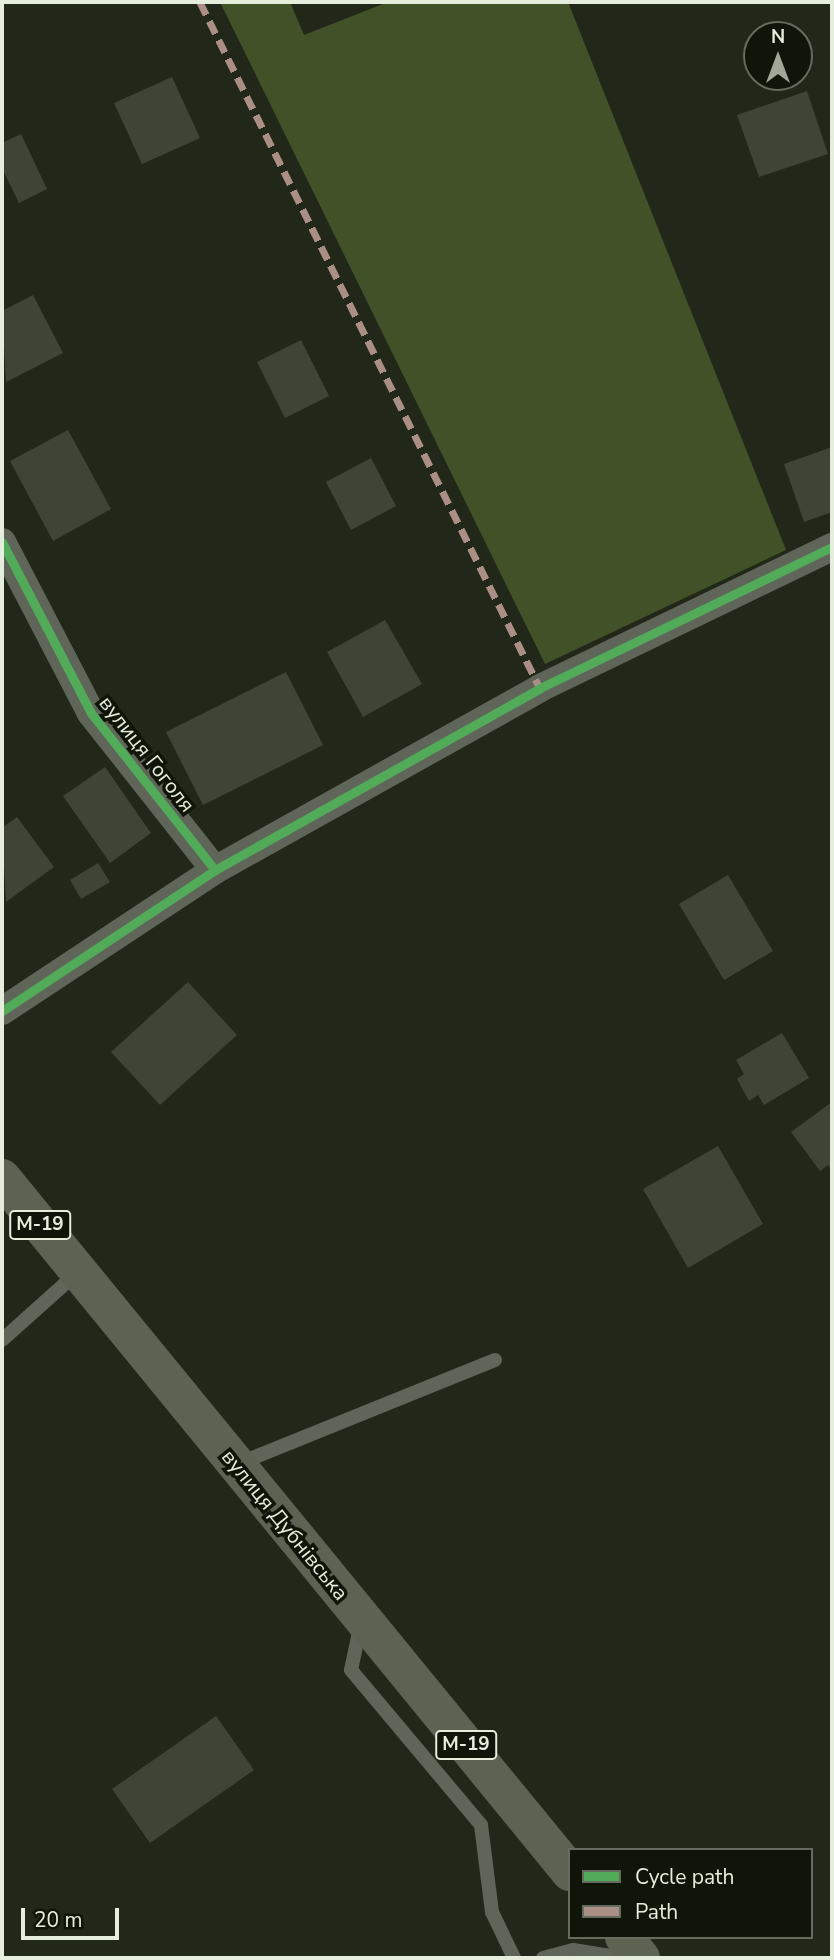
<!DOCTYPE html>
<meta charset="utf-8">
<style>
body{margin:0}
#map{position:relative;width:834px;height:1960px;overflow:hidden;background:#222819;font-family:"Nunito Sans",sans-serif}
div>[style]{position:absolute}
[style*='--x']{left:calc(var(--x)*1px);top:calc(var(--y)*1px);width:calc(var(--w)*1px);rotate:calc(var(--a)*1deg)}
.green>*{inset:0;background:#415229}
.building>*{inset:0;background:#3e4537}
.service>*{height:14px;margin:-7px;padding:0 7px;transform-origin:7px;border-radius:7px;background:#606559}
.minor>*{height:28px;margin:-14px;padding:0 14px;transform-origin:14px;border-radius:14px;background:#606559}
.trunk>*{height:38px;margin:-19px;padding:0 19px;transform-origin:19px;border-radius:19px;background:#5c6352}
.quiet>*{height:7px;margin-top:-3.5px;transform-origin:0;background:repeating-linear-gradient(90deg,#ac8f84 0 14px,transparent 0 21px)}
.cycleway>*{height:9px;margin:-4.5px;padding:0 4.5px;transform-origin:4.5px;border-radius:4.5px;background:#51ab58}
span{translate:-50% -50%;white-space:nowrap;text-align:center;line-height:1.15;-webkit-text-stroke:7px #101509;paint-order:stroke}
.shield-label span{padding:2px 5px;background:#101509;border:2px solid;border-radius:5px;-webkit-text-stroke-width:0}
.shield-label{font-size:19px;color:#e5eddc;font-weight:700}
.street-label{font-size:21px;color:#e5eddc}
.frame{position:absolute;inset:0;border:4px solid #e5eddc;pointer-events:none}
.legend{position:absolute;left:568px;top:1848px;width:245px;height:91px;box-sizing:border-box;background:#101509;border:2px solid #656b5d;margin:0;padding:9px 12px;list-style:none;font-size:21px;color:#e5eddc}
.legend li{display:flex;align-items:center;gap:14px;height:35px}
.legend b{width:35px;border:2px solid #656b5d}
.north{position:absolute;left:743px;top:21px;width:70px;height:70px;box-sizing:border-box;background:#101509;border:2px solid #656b5d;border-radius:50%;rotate:0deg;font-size:19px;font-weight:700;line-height:28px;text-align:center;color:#e5eddc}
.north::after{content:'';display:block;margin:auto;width:24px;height:32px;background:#a1a898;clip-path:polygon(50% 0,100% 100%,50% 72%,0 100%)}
.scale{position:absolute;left:21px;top:1908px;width:98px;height:32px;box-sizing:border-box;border:4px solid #e5eddc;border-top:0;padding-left:9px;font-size:21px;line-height:24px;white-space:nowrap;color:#e5eddc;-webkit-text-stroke:5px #101509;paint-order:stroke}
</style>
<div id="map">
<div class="green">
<i style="clip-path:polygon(220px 2px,290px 2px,304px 35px,388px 2px,568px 2px,786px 550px,545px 664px)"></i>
</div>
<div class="building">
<i style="clip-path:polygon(172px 77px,200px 138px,142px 164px,114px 103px)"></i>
<i style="clip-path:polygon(807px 91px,828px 154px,759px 177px,737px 115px)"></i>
<i style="clip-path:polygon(21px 134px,47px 189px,19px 203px,2px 168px,2px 143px)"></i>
<i style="clip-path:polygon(33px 295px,63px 353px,6px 382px,2px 311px)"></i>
<i style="clip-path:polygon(301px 340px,329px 396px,285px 418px,257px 362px)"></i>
<i style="clip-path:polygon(68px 430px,111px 509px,53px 541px,10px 461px)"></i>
<i style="clip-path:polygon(832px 447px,832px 512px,804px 522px,784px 464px)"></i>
<i style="clip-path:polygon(371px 458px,396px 506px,351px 530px,326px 482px)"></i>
<i style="clip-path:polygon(385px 620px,422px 684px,363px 717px,327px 652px)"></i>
<i style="clip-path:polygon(286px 672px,323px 745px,203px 805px,166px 732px)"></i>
<i style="clip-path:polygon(105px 767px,151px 833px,110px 863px,63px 796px)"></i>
<i style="clip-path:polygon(17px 817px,54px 867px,6px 902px,2px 828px)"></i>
<i style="clip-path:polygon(98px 863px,110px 882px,81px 899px,70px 880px)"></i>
<i style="clip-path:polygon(728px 875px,773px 951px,724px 980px,679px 904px)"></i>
<i style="clip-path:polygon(188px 982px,237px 1035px,160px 1105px,111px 1052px)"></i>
<i style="clip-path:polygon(782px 1033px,809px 1078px,764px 1105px,758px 1095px,749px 1101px,737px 1079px,744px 1074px,736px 1060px)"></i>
<i style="clip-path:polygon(832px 1102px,832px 1170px,828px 1165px,820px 1171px,791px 1132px)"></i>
<i style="clip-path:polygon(718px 1146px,763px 1224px,688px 1268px,643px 1189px)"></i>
<i style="clip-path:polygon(216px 1716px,254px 1770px,150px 1843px,112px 1789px)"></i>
</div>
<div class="service">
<i style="--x:2;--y:1340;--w:101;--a:-41.8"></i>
<i style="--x:240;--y:1463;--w:275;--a:-22"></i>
<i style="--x:361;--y:1623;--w:48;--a:102"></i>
<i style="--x:351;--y:1670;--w:202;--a:50"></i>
<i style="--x:481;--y:1825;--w:88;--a:82.8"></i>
<i style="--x:492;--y:1912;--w:51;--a:64.4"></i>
<i style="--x:543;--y:1958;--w:31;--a:-15"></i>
<i style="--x:573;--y:1950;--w:52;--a:8.9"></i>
</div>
<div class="minor">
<i style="--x:2;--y:542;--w:193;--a:62.5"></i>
<i style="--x:91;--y:713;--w:200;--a:51.7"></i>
<i style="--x:2;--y:1011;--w:255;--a:-33.5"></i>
<i style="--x:215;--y:870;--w:372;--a:-29.2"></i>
<i style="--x:540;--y:688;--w:324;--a:-25.8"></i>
</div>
<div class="trunk">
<i style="--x:2;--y:1178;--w:897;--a:50.7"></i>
<i style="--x:624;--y:1937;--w:27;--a:51"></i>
</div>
<div class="quiet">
<i style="--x:200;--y:2;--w:766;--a:63.64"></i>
</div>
<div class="cycleway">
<i style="--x:2;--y:542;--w:193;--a:62.5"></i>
<i style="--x:91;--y:713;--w:200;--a:51.7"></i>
<i style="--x:2;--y:1011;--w:255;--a:-33.5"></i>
<i style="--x:215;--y:870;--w:372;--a:-29.2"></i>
<i style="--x:540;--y:688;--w:324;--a:-25.8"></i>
</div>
<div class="shield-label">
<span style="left:40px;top:1225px">М-19</span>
<span style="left:466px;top:1745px">М-19</span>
</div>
<div class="street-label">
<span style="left:147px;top:754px;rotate:52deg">вулиця Гоголя</span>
<span style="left:285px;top:1525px;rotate:51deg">вулиця Дубнівська</span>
</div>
<div class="frame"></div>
<ul class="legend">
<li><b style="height:9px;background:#51ab58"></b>Cycle path</li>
<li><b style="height:9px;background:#ac8f84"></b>Path</li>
</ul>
<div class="north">N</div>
<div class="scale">20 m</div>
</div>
